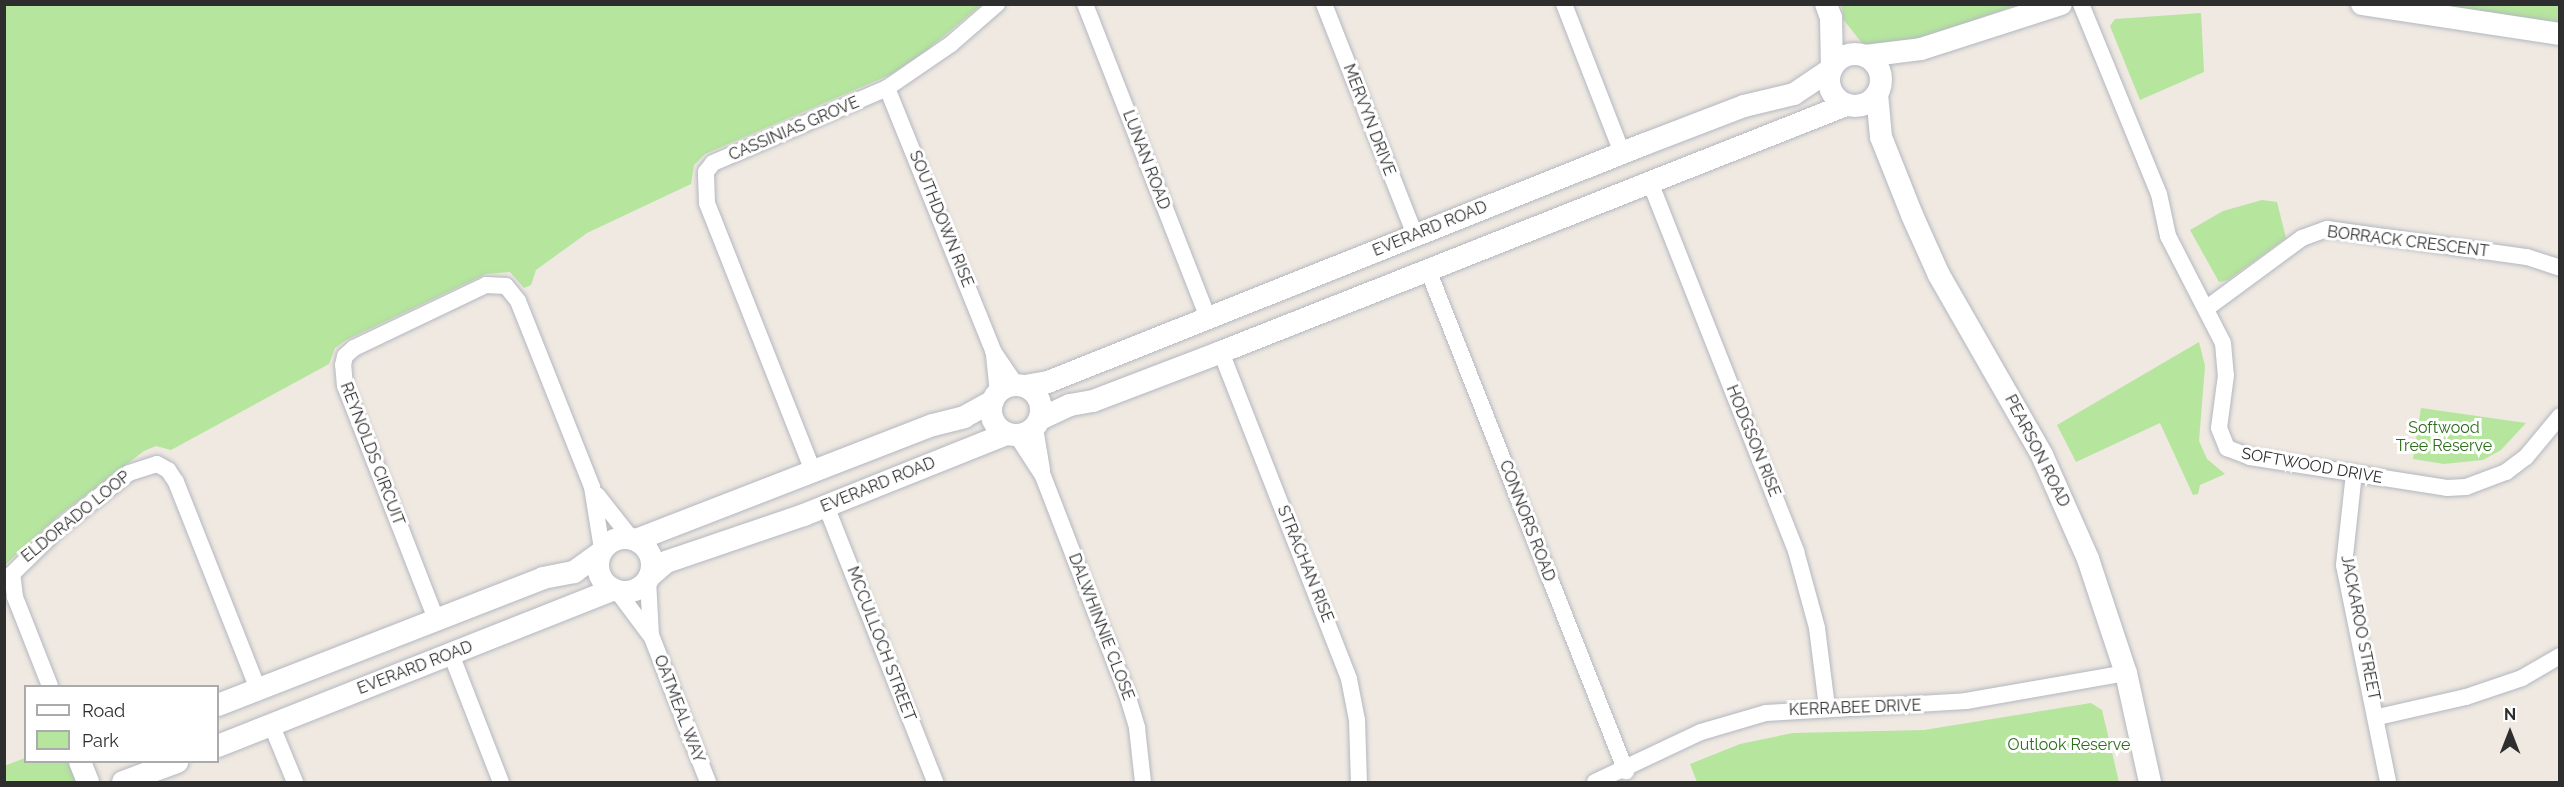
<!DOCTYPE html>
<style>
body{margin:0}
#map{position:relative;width:2564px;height:787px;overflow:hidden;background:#efe9e1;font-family:Raleway,sans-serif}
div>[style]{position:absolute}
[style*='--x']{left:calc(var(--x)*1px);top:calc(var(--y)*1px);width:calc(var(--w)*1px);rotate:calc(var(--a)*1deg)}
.green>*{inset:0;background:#b6e59e}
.roads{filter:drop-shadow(0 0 2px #b4b7c1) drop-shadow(0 0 2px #b4b7c1)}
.street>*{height:16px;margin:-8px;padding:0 8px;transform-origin:8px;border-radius:8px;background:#fff}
.secondary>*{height:22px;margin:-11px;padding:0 11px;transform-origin:11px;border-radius:11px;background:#fff}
.secondary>.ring{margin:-11px;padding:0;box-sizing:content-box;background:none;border:22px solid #fff;border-radius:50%}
span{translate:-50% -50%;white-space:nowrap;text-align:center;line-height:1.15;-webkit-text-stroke:6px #fff;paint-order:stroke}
.street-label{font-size:16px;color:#2e2e2e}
.park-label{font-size:16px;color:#2c6e1b}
.frame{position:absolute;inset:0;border:6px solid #2e2e2e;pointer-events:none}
.legend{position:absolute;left:24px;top:685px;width:195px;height:78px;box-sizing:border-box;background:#fff;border:2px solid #ababab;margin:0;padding:8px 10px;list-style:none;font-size:18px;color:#2e2e2e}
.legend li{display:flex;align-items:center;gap:12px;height:30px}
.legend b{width:30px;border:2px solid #ababab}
.north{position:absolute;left:2480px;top:703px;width:60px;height:60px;-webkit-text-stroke:4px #fff;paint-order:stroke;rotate:0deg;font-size:16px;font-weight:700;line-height:24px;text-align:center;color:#2e2e2e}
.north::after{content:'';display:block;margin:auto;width:21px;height:27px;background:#2e2e2e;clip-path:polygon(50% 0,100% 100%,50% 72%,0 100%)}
</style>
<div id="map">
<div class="green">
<i style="clip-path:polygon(5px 4px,981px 4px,981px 5px,928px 49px,892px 74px,705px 154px,694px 165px,691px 184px,587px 233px,536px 270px,531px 285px,524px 288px,510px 272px,486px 274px,346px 340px,335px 348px,329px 364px,171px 450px,156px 446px,144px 451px,58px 516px,5px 565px)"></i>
<i style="clip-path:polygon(1842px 5px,2017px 5px,1910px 43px,1865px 47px,1843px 19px)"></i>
<i style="clip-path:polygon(2435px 5px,2559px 5px,2559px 23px)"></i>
<i style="clip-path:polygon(2201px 13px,2204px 72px,2140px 100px,2110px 26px,2115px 19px)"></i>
<i style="clip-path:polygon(2262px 200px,2277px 202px,2286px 238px,2228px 280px,2219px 282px,2190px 230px,2223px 211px)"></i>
<i style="clip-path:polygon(2199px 342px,2205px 366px,2199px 441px,2207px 459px,2225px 474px,2200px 485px,2198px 494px,2193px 495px,2160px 423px,2076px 462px,2057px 425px)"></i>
<i style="clip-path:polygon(2421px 408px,2526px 423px,2501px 450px,2483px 460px,2444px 464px,2413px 459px)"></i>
<i style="clip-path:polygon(2091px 703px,2102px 710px,2119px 782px,1697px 782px,1690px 764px,1740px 744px,1793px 733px,1924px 730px)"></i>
<i style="clip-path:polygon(25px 758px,26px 762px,69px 762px,77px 782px,5px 782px,4px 766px)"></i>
</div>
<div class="roads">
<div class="street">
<i style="--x:1085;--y:4;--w:335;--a:68.6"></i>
<i style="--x:1324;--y:4;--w:248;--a:68.5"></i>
<i style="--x:1564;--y:4;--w:160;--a:68.7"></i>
<i style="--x:2081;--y:4;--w:205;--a:67.7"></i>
<i style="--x:2159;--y:194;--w:43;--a:77.9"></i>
<i style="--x:2168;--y:236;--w:120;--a:62.8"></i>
<i style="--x:2223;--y:343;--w:32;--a:85"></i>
<i style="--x:2226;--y:375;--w:53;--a:97.5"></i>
<i style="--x:2219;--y:428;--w:22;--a:68"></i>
<i style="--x:2227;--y:448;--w:25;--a:21"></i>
<i style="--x:2250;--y:457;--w:199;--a:8.9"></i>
<i style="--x:2447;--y:488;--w:19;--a:-3"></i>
<i style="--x:2466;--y:487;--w:43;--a:-20.6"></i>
<i style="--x:2506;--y:472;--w:25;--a:-37"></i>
<i style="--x:2526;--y:457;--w:53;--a:-50.3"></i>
<i style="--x:887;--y:88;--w:284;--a:68"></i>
<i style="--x:993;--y:351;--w:41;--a:55.9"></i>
<i style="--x:1650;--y:182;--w:397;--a:68.4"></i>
<i style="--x:1796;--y:551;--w:80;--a:74.7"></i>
<i style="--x:1817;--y:628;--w:80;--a:82.8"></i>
<i style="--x:1428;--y:270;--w:539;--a:68.44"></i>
<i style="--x:2207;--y:308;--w:118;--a:-36.4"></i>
<i style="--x:2302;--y:238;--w:27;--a:-20"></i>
<i style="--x:2327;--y:229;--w:202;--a:8"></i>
<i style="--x:2527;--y:257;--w:35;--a:18"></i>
<i style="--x:1221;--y:352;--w:351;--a:68.6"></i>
<i style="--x:1349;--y:679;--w:42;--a:79"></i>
<i style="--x:1357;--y:720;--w:62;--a:88.2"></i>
<i style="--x:994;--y:355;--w:38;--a:84"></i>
<i style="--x:1035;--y:428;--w:43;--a:80.5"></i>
<i style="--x:1017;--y:436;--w:48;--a:57"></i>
<i style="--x:1043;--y:476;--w:230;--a:68.9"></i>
<i style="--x:1126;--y:691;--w:39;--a:73"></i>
<i style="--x:1137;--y:728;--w:54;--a:83.7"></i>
<i style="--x:813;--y:471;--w:288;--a:-111.6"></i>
<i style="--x:707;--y:203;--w:31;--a:-92"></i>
<i style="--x:706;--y:172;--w:11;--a:-52"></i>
<i style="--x:713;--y:163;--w:189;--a:-23.3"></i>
<i style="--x:887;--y:88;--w:78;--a:-34.5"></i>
<i style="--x:951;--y:44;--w:61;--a:-41"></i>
<i style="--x:2354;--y:473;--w:93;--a:96.2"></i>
<i style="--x:2344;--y:565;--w:221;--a:78.5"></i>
<i style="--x:597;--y:495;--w:55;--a:51.7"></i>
<i style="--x:826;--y:506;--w:297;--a:68.4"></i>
<i style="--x:648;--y:580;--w:55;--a:86.9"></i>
<i style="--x:651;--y:635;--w:158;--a:68.8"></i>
<i style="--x:618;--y:592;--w:54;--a:53.3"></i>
<i style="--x:436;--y:619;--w:250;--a:-111.3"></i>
<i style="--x:345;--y:386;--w:21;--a:-95"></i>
<i style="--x:343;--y:365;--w:9;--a:-77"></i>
<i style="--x:345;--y:356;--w:12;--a:-42"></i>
<i style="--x:354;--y:348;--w:146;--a:-25.5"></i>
<i style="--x:486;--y:285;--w:20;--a:3"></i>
<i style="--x:506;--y:286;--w:19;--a:51"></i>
<i style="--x:518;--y:301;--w:200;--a:68.3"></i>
<i style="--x:592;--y:487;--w:63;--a:80.8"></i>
<i style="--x:451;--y:654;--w:137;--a:68.7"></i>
<i style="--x:50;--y:686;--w:96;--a:-111.5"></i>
<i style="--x:15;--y:597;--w:23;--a:-97"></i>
<i style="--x:12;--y:574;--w:64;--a:-44.4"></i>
<i style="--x:58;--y:529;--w:90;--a:-38.3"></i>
<i style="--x:129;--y:473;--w:29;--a:-18"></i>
<i style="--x:157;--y:464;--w:13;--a:29"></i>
<i style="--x:168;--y:470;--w:14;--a:56"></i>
<i style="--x:176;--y:482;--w:223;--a:68.4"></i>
<i style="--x:2378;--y:717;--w:90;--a:-12.8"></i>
<i style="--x:2466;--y:697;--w:59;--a:-18.7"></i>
<i style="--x:2522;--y:678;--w:44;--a:-30.1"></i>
<i style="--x:271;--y:724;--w:63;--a:67.5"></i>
<i style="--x:1595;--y:782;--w:117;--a:-25.3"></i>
<i style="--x:1701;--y:732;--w:68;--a:-16.3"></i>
<i style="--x:1766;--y:713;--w:200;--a:-3.4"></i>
<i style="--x:1966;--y:701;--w:162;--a:-9.9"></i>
</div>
<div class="secondary">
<i style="--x:1826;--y:4;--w:15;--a:70"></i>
<i style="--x:1831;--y:18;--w:50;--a:88.9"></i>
<i style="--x:2362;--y:4;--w:200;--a:8.6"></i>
<i class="ring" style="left:1829px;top:54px;width:30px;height:30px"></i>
<i style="--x:1865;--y:56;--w:56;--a:-7.1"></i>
<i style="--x:1921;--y:49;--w:147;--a:-17.8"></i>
<i style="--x:1877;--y:94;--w:43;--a:84.7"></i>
<i style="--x:1881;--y:137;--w:84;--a:68.3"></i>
<i style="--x:1912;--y:215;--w:66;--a:65.8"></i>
<i style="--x:1939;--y:275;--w:207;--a:60.2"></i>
<i style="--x:2042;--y:455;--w:114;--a:66.1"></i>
<i style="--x:2088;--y:559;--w:120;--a:71.6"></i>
<i style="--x:2126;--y:673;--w:112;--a:77.6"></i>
<i class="ring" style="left:991px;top:385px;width:28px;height:28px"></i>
<i style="--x:1025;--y:386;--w:23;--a:-10"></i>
<i style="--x:1048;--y:382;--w:643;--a:-21.74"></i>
<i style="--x:1645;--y:144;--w:106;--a:-21"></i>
<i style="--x:1744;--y:106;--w:51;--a:-13.5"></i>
<i style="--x:1794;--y:94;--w:45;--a:-34"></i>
<i style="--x:1040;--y:419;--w:33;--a:-25"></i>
<i style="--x:1070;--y:405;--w:23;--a:-10"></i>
<i style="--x:1093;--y:401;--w:137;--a:-20.9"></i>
<i style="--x:1221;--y:352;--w:672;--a:-21.56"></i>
<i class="ring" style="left:598px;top:538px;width:32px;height:32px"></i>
<i style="--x:636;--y:540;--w:318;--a:-21.2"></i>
<i style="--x:933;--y:425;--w:32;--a:-14"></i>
<i style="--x:964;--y:417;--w:33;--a:-29"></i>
<i style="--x:650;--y:576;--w:21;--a:-41"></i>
<i style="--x:666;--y:562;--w:146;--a:-18.8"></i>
<i style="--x:804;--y:515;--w:219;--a:-21.8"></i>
<i style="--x:218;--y:705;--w:349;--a:-21.3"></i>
<i style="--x:543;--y:578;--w:32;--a:-11"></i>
<i style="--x:574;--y:572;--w:31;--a:-36"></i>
<i style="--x:218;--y:746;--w:425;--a:-21.6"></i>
<i style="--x:80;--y:762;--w:22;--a:68"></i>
<i style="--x:123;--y:782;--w:58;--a:-20.3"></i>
</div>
</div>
<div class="street-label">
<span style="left:1369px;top:120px;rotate:69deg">MERVYN DRIVE</span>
<span style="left:794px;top:129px;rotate:-23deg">CASSINIAS GROVE</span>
<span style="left:1146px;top:160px;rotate:69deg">LUNAN ROAD</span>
<span style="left:941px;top:219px;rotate:68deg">SOUTHDOWN RISE</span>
<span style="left:1430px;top:229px;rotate:-22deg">EVERARD ROAD</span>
<span style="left:2408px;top:242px;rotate:7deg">BORRACK CRESCENT</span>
<span style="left:1753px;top:441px;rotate:68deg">HODGSON RISE</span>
<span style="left:2037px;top:451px;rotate:63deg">PEARSON ROAD</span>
<span style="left:372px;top:454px;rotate:69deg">REYNOLDS CIRCUIT</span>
<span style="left:2312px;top:466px;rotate:10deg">SOFTWOOD DRIVE</span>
<span style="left:878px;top:485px;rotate:-22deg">EVERARD ROAD</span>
<span style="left:76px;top:517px;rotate:-39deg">ELDORADO LOOP</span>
<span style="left:1527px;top:521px;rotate:69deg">CONNORS ROAD</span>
<span style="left:1305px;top:564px;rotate:68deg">STRACHAN RISE</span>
<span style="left:1101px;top:627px;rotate:69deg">DALWHINNIE CLOSE</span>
<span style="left:2360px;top:628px;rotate:79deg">JACKAROO STREET</span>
<span style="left:881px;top:644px;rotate:69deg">MCCULLOCH STREET</span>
<span style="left:415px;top:668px;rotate:-21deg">EVERARD ROAD</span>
<span style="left:1855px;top:708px;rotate:-2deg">KERRABEE DRIVE</span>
<span style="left:679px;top:709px;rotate:69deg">OATMEAL WAY</span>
</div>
<div class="park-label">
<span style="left:2444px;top:437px">Softwood<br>Tree Reserve</span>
<span style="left:2069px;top:745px">Outlook Reserve</span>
</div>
<div class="frame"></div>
<ul class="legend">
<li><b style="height:8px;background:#fff"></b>Road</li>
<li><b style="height:16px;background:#b6e59e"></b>Park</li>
</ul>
<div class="north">N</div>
</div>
